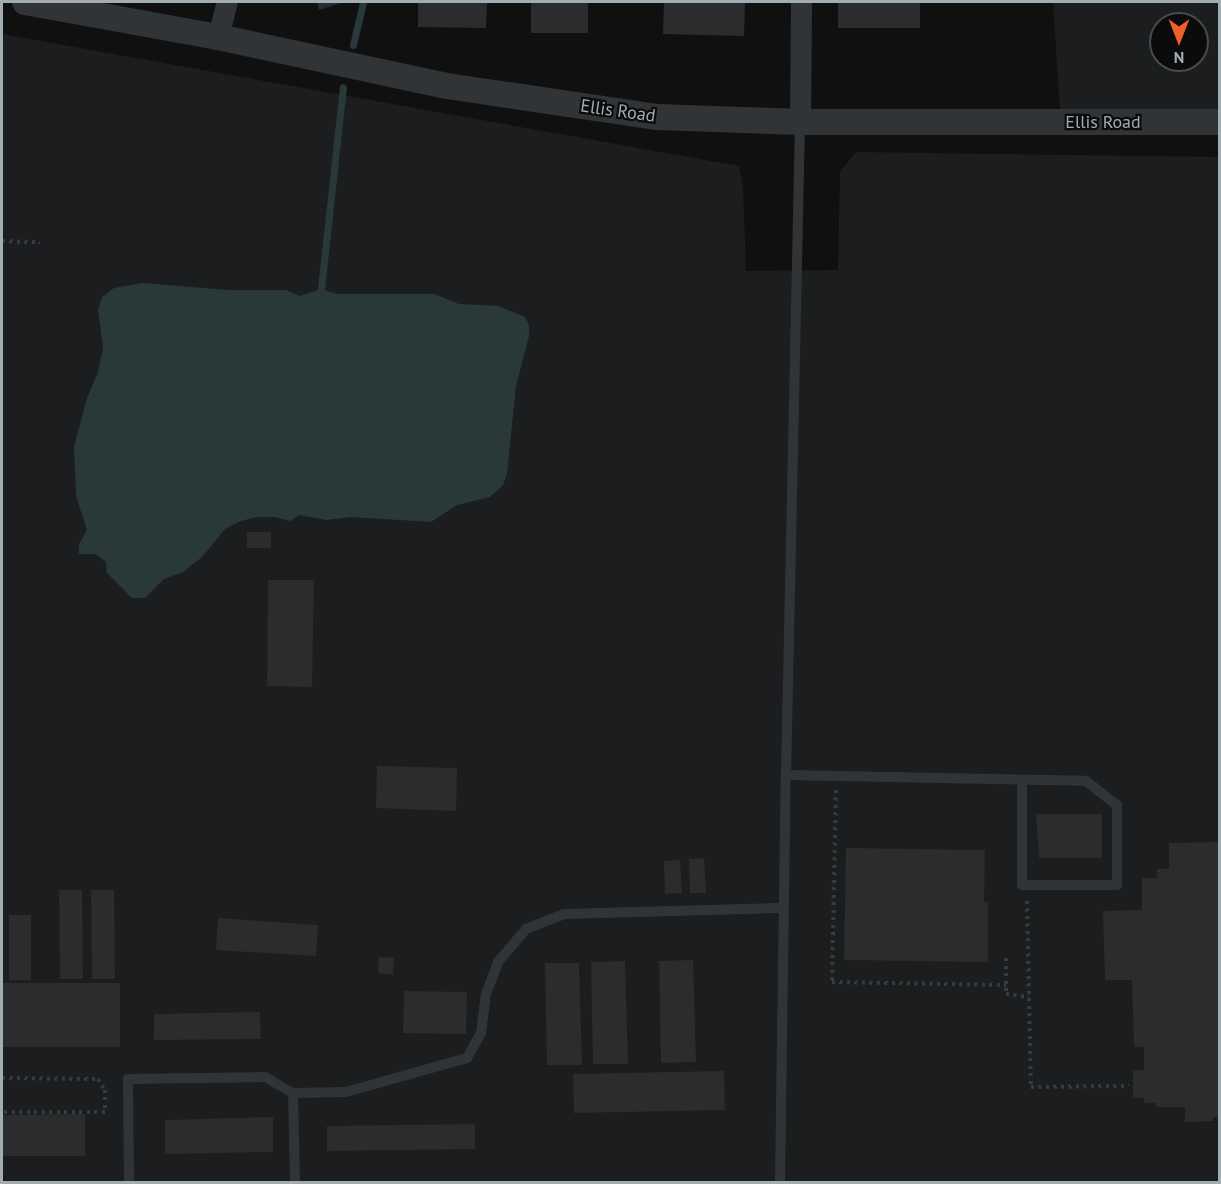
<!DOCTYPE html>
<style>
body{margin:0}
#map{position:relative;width:1221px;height:1184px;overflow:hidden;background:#101011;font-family:"PT Sans",sans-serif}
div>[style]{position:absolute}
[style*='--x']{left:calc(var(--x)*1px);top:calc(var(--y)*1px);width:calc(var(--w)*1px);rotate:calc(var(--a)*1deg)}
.built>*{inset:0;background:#1c1d1e}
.water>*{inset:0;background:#293939}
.stream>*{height:7px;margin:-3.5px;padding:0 3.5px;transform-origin:3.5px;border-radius:3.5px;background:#293939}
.building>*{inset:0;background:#2b2c2d}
.path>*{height:4px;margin-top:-2px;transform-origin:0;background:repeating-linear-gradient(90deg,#373b3d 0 3px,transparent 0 7.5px)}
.service>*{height:10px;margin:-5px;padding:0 5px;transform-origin:5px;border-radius:5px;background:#313436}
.minor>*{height:21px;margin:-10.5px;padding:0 10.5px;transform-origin:10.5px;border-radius:10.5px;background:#313436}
.tertiary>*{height:26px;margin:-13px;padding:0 13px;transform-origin:13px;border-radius:13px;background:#313436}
span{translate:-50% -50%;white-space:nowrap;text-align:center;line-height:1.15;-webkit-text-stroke:4.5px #0b0b0c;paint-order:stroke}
.street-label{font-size:18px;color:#a1adb2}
.frame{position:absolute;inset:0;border:3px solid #a1adb2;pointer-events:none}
.north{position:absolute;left:1149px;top:12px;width:60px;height:60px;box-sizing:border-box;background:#0b0b0c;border:2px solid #474c4e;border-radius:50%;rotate:180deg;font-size:16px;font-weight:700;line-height:24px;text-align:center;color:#a1adb2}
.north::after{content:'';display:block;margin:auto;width:21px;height:27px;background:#f05f29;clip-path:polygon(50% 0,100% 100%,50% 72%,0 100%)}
</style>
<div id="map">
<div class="built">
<i style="clip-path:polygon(evenodd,1053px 2px,1219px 2px,1219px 117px,1060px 113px,1053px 2px,1161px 24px,1197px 24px,1197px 60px,1161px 60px,1161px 24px)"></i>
<i style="clip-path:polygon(2px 34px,739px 166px,743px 187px,746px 271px,838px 270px,840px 172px,856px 152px,1219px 157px,1219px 1182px,2px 1182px)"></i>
</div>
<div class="water">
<i style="clip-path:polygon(142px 283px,228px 290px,286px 290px,300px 296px,321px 289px,337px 294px,435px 294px,459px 304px,498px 306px,525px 317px,529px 325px,529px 336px,516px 386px,507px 474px,503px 485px,490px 497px,457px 505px,431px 522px,352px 517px,326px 520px,299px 515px,291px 521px,274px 517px,257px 517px,241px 521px,225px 529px,202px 557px,183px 572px,164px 579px,145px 598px,132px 598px,107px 573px,106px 562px,96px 554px,79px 554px,79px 544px,87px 530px,76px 496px,74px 447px,87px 398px,98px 372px,103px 348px,98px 310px,102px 297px,114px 288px)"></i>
</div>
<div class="stream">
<i style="--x:353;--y:45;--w:44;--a:-76.9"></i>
<i style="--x:321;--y:289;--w:203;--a:-83.8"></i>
</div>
<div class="building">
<i style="clip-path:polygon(317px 2px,344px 2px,319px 10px)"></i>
<i style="clip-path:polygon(418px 2px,487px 2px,486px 28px,418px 27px)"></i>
<i style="clip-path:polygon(531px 2px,588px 2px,588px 33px,531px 33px)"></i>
<i style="clip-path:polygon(664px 2px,745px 2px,744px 36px,663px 34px)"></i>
<i style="clip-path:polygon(838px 2px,920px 2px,920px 28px,838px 28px)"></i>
<i style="clip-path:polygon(247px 532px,271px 532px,271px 548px,247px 548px)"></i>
<i style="clip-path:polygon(268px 580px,314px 580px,312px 687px,267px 686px)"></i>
<i style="clip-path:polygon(377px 766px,457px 768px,456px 811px,376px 808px)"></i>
<i style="clip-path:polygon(1036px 814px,1102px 814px,1102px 858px,1039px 858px)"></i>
<i style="clip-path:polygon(1220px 842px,1220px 1117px,1213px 1117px,1213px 1121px,1185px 1122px,1185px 1107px,1156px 1107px,1156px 1103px,1144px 1103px,1144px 1098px,1133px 1098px,1133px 1070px,1144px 1070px,1144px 1047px,1134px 1047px,1132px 980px,1105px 980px,1103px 911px,1142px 910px,1142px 878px,1157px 878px,1157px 869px,1169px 869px,1169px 843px)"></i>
<i style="clip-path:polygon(846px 848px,985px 850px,984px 902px,988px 902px,988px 962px,844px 960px)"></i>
<i style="clip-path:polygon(704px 858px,706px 893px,690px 893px,689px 859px)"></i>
<i style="clip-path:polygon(680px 860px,682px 893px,665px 894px,664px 861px)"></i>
<i style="clip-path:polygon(59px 890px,82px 890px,83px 979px,60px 979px)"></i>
<i style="clip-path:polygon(91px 890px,114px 890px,115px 979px,92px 979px)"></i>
<i style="clip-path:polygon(9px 915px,31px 915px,31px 980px,9px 980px)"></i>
<i style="clip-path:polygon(218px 918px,318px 925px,316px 956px,216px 950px)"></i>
<i style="clip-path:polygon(379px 957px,394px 958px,393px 975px,378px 973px)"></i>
<i style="clip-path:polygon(693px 960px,696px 1062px,661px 1063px,659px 961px)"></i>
<i style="clip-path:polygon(625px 961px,628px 1064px,593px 1064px,591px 962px)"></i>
<i style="clip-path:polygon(545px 963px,579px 963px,582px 1065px,547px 1065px)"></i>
<i style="clip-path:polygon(2px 983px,120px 983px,120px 1047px,2px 1047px)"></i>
<i style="clip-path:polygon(404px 991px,467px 992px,466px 1034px,403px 1033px)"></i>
<i style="clip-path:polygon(260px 1012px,261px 1039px,154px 1040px,154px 1014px)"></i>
<i style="clip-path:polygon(724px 1071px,725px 1110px,574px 1113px,573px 1074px)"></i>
<i style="clip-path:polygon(85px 1114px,85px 1156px,2px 1156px,2px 1115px)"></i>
<i style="clip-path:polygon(273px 1117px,273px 1152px,165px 1154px,165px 1120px)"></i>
<i style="clip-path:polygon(475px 1124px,475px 1149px,327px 1151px,327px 1126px)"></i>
</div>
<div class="path">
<i style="--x:2;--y:241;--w:38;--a:2"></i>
<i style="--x:836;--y:790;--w:192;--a:91.2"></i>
<i style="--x:832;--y:982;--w:174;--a:1"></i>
<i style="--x:1027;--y:901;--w:186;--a:88.8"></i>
<i style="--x:1031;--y:1087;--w:98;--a:-0.6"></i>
<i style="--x:1006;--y:958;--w:36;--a:90"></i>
<i style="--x:1006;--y:994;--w:23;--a:7"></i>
<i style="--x:2;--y:1078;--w:96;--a:0.6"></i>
<i style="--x:98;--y:1079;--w:13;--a:58"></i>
<i style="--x:105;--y:1090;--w:22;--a:90"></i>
<i style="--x:105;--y:1112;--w:103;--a:180"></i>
</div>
<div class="service">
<i style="--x:786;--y:775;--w:300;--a:1.1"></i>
<i style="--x:1086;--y:781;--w:39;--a:38"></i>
<i style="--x:1117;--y:805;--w:80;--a:90"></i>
<i style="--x:1117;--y:885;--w:95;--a:180"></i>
<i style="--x:1022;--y:885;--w:105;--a:-90"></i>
<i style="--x:293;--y:1093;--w:53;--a:-1.1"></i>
<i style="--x:346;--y:1092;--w:126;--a:-15.7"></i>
<i style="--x:467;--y:1058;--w:29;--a:-61"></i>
<i style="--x:481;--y:1033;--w:39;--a:-83"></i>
<i style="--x:486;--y:994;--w:34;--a:-69"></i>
<i style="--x:498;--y:962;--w:43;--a:-49.7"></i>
<i style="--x:526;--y:929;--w:41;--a:-21.5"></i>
<i style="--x:564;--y:914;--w:220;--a:-1.6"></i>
<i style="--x:129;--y:1182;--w:103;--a:-90.6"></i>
<i style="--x:128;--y:1079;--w:137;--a:-0.8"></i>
<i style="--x:265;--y:1077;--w:32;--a:30"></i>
<i style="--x:293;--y:1093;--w:89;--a:88.7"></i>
<i style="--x:780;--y:1182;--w:407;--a:-89.2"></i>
<i style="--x:786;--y:775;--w:653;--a:-88.77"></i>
</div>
<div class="minor">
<i style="--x:218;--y:37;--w:36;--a:-76"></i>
<i style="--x:800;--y:122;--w:120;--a:-89.5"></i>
</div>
<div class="tertiary">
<i style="--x:25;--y:2;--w:196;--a:10.3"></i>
<i style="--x:218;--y:37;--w:234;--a:12.1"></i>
<i style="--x:447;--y:86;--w:213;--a:8.4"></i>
<i style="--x:658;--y:117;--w:142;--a:2"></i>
<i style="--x:800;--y:122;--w:420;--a:0"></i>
</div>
<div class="street-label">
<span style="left:618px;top:111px;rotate:8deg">Ellis Road</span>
<span style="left:1103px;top:122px">Ellis Road</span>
</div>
<div class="frame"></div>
<div class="north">N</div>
</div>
